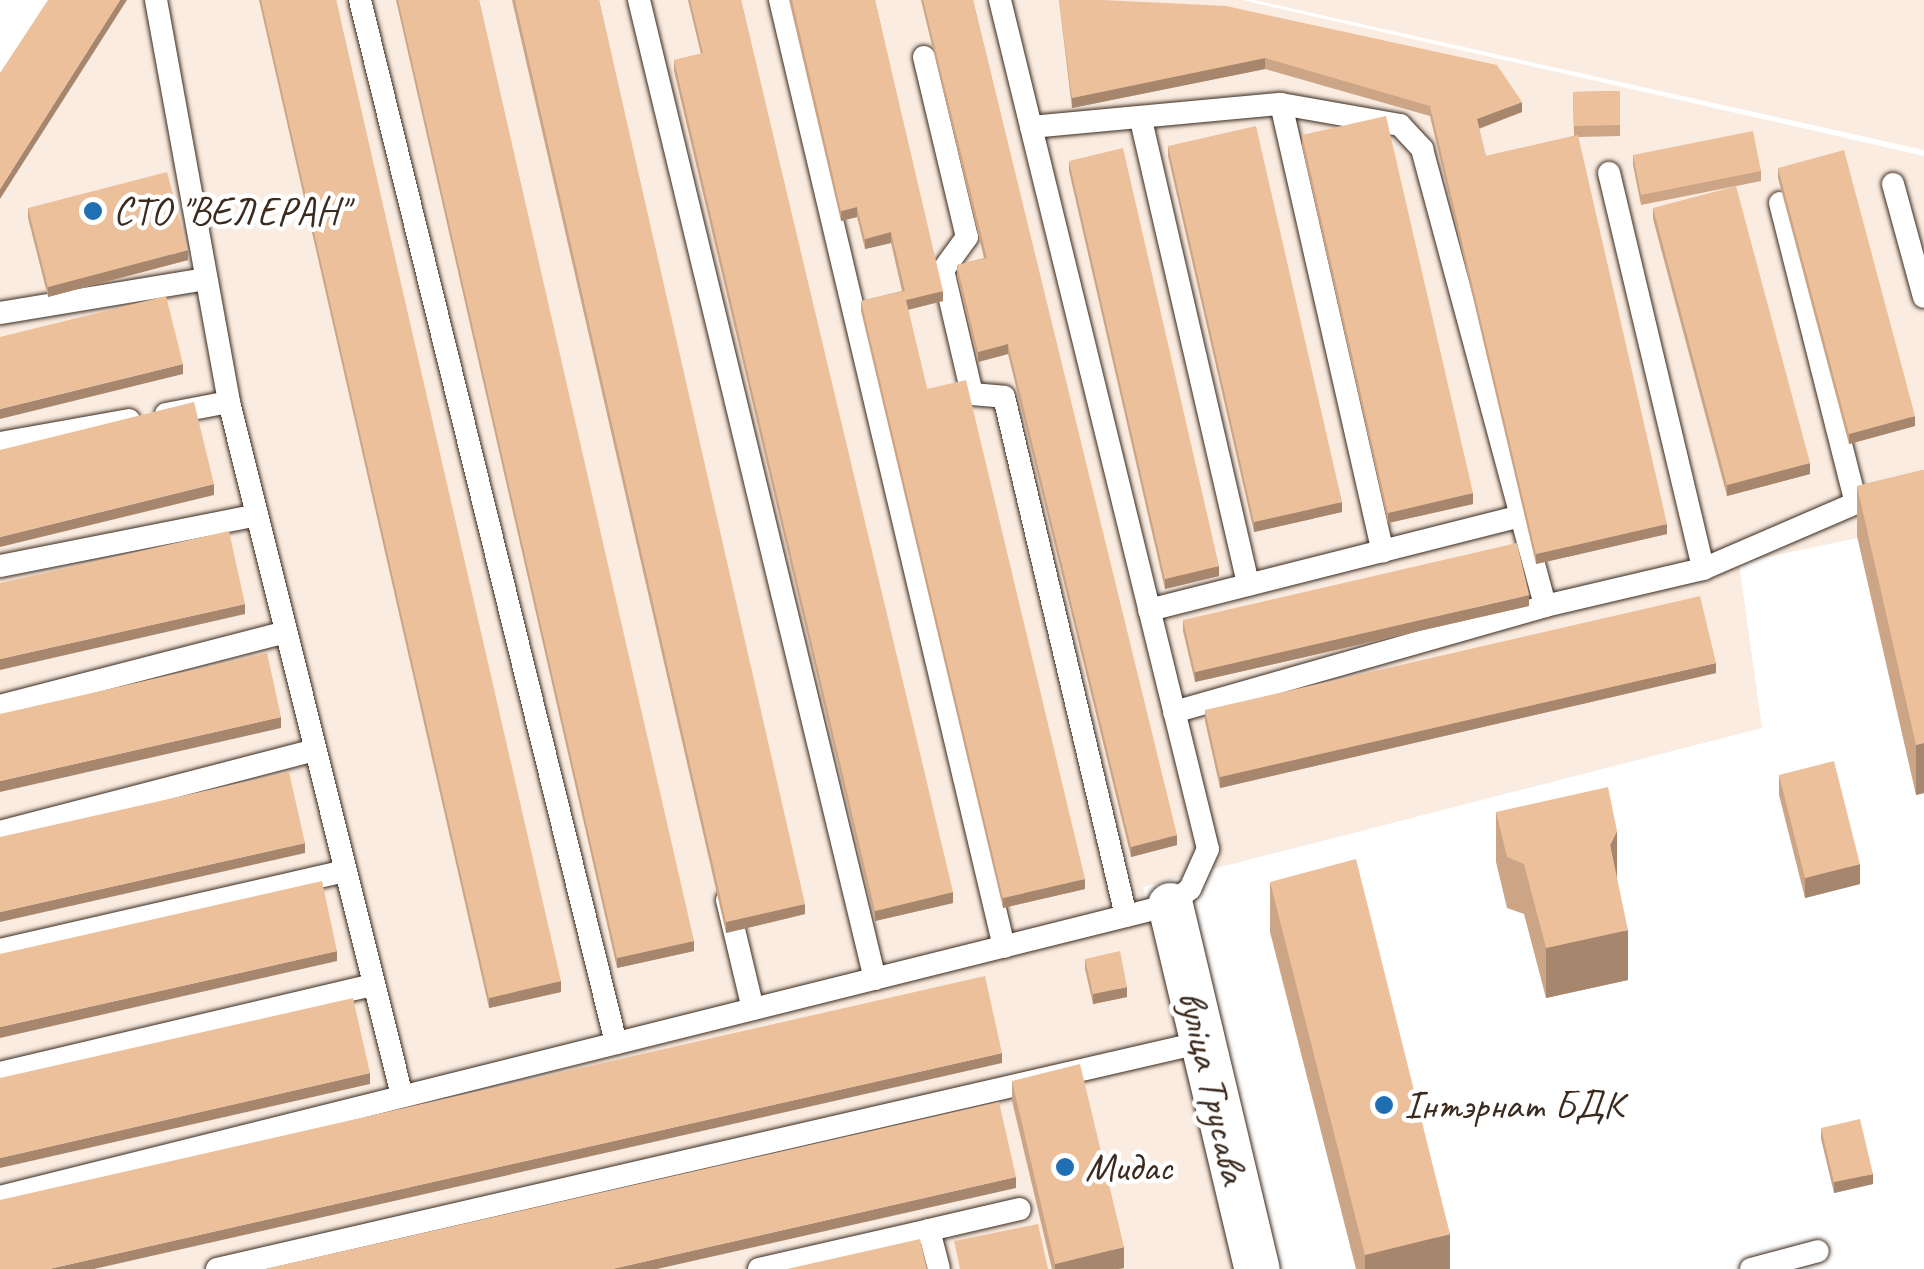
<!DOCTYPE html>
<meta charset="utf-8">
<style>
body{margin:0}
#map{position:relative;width:1924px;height:1269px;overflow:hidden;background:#fff;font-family:Caveat,sans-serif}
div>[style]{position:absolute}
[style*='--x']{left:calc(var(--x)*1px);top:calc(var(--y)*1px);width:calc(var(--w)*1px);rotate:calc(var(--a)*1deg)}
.built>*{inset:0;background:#faece1}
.roads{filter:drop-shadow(0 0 2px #3b2a1e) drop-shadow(0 0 2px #3b2a1e)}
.lane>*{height:22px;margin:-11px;padding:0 11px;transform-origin:11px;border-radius:11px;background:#fff}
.street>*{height:45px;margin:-22.5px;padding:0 22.5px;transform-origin:22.5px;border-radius:22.5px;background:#fff}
.wall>*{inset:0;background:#cca586}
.shaded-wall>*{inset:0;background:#a6866d}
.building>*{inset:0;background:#edc09c}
.dots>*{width:28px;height:28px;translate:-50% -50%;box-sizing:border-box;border:5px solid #fff;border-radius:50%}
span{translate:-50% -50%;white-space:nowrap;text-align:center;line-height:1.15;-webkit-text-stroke:9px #fff;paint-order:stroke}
.poi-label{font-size:40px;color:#3b2a1e}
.left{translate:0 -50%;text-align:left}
.street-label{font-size:40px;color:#3b2a1e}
</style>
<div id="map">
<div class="built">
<i style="clip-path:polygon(70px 0,1242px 0,1924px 156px,1924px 524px,1739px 563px,1762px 728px,1143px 887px,1234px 1269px,0 1269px,0 110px)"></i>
<i style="clip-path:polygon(1254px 0,1924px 0,1924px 150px)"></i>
</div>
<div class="roads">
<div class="lane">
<i style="--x:156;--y:0;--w:409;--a:79.7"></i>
<i style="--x:229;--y:402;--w:715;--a:76"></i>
<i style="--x:360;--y:0;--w:1074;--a:76.21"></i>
<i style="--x:639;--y:0;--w:1007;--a:76.45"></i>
<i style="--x:780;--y:0;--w:973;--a:76.69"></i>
<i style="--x:924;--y:57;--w:185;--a:76.6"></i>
<i style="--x:967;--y:237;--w:41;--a:126"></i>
<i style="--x:943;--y:270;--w:127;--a:76.8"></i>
<i style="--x:972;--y:394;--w:32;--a:5"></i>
<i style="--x:1004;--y:397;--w:533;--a:76.77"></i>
<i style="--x:1281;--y:104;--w:459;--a:77.2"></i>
<i style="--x:1141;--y:120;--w:477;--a:77"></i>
<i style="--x:1031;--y:127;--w:251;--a:-5.3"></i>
<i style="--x:1281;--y:104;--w:121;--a:10"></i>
<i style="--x:1400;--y:125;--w:33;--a:47"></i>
<i style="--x:1422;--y:149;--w:473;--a:74.9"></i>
<i style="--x:1609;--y:173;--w:407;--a:76.6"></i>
<i style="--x:1893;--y:184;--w:117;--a:74.7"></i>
<i style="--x:1780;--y:203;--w:309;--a:75.8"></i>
<i style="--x:0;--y:313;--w:209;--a:-9.4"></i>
<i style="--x:166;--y:414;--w:64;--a:-10.8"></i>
<i style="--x:0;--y:443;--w:131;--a:-10.1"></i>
<i style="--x:0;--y:566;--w:262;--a:-11.2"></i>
<i style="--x:1149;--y:610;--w:384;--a:-14.2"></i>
<i style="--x:0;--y:706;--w:295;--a:-14.5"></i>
<i style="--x:1174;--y:712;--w:386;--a:-15.9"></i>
<i style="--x:1545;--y:606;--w:162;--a:-13.2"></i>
<i style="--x:1703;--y:569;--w:167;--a:-23.3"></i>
<i style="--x:1856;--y:503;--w:70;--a:-14"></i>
<i style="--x:0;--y:832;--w:325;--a:-14.6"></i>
<i style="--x:727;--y:900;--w:112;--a:76.6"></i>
<i style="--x:0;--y:950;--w:354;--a:-12.9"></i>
<i style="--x:0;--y:1073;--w:383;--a:-13.3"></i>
<i style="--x:0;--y:1197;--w:1206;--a:-14.01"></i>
<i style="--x:1170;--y:905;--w:26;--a:-39"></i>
<i style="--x:1190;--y:889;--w:44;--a:-65.8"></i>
<i style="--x:1208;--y:849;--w:874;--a:-103.77"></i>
<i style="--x:929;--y:1230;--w:93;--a:-13"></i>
<i style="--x:217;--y:1269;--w:1012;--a:-12.96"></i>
<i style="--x:759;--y:1269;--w:174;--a:-12.9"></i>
<i style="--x:929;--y:1230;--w:40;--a:75.6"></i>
<i style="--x:1751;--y:1269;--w:69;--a:-15"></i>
</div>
<div class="street">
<i style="--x:1170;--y:905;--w:374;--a:76.6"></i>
</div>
</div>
<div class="wall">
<i style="clip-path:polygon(259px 0,336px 0,561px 992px,489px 1008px)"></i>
<i style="clip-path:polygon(396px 0,479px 0,694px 951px,617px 968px)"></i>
<i style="clip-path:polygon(512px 0,599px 0,805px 914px,726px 933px)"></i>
<i style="clip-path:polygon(688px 0,741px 0,953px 903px,875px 921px,674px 71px,674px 60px,701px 54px)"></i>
<i style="clip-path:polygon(789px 0,875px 0,943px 301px,908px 310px,927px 389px,1085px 889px,1003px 908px,861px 311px,861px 301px,902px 291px,891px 243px,865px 249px,857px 217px,841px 221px)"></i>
<i style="clip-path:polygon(921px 0,973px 0,1177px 845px,1131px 857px,1008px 354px,978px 362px,957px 276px,957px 265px,984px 258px)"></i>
<i style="clip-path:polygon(1059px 0,1522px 112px,1479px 129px,1486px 156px,1574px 136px,1573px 92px,1620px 91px,1620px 136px,1578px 137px,1667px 534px,1536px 564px,1430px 116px,1265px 69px,1072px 108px)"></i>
<i style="clip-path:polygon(1302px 135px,1473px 504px,1388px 523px,1302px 146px)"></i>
<i style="clip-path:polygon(1168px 146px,1342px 512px,1254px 532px,1168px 156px)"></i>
<i style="clip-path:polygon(1633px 155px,1761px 171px,1761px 181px,1641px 205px,1633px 165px)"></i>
<i style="clip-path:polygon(1069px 161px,1219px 576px,1165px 589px,1069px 171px)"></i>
<i style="clip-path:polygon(1778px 168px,1915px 426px,1849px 444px,1778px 178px)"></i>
<i style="clip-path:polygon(28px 208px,188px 260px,48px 297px,28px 218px)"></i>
<i style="clip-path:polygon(1653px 208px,1810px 474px,1727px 496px,1653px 219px)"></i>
<i style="clip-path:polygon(1924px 470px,1924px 793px,1916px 795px,1857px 536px,1857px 486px)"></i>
<i style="clip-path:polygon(1529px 606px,1195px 682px,1183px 631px,1183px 620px)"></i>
<i style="clip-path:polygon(1716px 673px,1220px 788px,1205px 721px,1205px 710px)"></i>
<i style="clip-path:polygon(1779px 775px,1860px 884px,1805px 898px,1779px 795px)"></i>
<i style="clip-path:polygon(1496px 812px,1617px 879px,1628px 980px,1546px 998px,1524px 914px,1507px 908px,1496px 862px)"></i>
<i style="clip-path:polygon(1270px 882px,1450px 1269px,1356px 1269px,1270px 932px)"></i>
<i style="clip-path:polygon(1085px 959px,1127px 997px,1093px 1004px,1085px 969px)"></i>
<i style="clip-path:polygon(1012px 1081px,1124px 1268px,1118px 1269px,1052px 1269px,1012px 1101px)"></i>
<i style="clip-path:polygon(1821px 1128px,1873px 1184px,1834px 1193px,1821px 1139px)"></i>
</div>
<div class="shaded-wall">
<i style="clip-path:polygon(120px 0,127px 0,0 199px,0 189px)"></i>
<i style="clip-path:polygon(1265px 58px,1265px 69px,1072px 108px,1072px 98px)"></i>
<i style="clip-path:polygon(1522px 102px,1522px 112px,1477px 129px,1477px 119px)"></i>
<i style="clip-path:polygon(857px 207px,857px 217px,841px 221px,841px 211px)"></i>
<i style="clip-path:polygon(891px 232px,891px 243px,865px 249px,865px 239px)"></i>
<i style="clip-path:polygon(188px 250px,188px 260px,48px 297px,48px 287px)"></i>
<i style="clip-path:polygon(943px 291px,943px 301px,906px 310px,906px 300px)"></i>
<i style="clip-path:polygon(1008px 344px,1008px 354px,978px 362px,978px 352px)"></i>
<i style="clip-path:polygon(183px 364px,183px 374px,0 419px,0 409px)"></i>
<i style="clip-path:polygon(1915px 416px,1915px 426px,1849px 444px,1849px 434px)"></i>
<i style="clip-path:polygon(1810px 463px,1810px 474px,1727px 496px,1727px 485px)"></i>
<i style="clip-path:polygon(214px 484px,214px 495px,0 547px,0 537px)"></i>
<i style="clip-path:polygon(1473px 493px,1473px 504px,1388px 523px,1388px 513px)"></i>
<i style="clip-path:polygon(1342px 502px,1342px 512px,1254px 532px,1254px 522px)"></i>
<i style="clip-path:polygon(1667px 524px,1667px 534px,1536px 564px,1536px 554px)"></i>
<i style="clip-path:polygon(1219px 566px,1219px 576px,1165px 589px,1165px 579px)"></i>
<i style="clip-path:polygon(1529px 595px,1529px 606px,1195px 682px,1195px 672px)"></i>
<i style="clip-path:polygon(245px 604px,245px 614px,0 670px,0 659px)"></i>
<i style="clip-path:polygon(1716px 663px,1716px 673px,1220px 788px,1220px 777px)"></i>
<i style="clip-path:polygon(281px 717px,281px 728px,0 792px,0 781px)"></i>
<i style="clip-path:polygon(1924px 743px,1924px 793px,1916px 795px,1916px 745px)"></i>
<i style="clip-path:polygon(1617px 831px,1617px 882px,1610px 845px)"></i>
<i style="clip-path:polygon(1177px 835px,1177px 845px,1131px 857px,1131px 847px)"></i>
<i style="clip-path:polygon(305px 843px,305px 853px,0 922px,0 912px)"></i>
<i style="clip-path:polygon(1860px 864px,1860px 884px,1805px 898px,1805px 878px)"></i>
<i style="clip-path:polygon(1085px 879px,1085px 889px,1003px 908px,1003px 898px)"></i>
<i style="clip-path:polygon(953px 892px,953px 903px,875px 921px,875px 911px)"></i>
<i style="clip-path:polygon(805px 904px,805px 914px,726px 933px,726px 922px)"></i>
<i style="clip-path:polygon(1628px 930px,1628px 980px,1546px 998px,1546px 948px)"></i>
<i style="clip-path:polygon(694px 941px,694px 951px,617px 968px,617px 958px)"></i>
<i style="clip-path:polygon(337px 951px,337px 961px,0 1038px,0 1027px)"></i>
<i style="clip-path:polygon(561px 981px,561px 992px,489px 1008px,489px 998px)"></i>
<i style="clip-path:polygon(1127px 987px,1127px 997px,1093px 1004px,1093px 994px)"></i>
<i style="clip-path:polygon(1002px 1053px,1002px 1063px,94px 1269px,49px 1269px)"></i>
<i style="clip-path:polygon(370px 1073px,370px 1084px,0 1168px,0 1158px)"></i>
<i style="clip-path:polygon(1873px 1174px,1873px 1184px,1834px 1193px,1834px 1182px)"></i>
<i style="clip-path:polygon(1016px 1177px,1016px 1188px,657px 1269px,612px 1269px)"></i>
<i style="clip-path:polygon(1450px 1234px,1450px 1269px,1365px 1269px,1365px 1255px)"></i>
<i style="clip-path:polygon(1124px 1247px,1124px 1268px,1118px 1269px,1055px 1269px,1055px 1264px)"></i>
</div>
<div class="building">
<i style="clip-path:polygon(48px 0,120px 0,0 189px,0 73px)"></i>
<i style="clip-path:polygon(261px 0,336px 0,561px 981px,489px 998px)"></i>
<i style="clip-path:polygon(398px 0,479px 0,694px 941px,617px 958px)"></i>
<i style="clip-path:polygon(515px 0,599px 0,805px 904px,726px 922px)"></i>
<i style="clip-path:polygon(690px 0,741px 0,953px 892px,875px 911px,674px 60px,703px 53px)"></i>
<i style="clip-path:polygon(792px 0,875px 0,943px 291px,906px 300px,927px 389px,966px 380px,1085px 879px,1003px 898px,861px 301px,905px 291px,891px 232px,865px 239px,857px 207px,841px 211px)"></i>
<i style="clip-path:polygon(923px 0,973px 0,1177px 835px,1131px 847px,1008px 344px,978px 352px,957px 265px,987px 258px)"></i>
<i style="clip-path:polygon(1059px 0,1103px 0,1226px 6px,1497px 65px,1522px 102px,1477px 119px,1486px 156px,1578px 135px,1667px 524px,1536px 554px,1430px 106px,1265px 58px,1072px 98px)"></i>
<i style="clip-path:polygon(1620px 91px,1620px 125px,1574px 126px,1573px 92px)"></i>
<i style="clip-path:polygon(1386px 116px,1473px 493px,1388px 513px,1302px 135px)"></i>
<i style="clip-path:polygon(1256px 126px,1342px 502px,1254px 522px,1168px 146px)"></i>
<i style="clip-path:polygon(1753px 131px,1761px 171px,1641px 195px,1633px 155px)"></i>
<i style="clip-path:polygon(1123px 148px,1219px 566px,1165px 579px,1069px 161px)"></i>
<i style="clip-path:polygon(1844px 150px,1915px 416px,1849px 434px,1778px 168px)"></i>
<i style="clip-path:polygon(167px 172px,188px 250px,48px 287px,28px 208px)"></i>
<i style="clip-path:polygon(1736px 186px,1810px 463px,1727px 485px,1653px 208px)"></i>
<i style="clip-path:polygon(166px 296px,183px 364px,0 409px,0 337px)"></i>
<i style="clip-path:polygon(194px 402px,214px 484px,0 537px,0 450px)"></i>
<i style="clip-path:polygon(1924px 470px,1924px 743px,1916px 745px,1857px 486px)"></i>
<i style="clip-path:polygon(229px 531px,245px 604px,0 659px,0 583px)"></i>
<i style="clip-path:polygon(1517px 543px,1529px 595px,1195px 672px,1183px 620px)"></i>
<i style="clip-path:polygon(1700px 596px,1716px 663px,1220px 777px,1205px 710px)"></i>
<i style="clip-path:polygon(267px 653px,281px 717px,0 781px,0 714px)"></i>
<i style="clip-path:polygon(1834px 761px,1860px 864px,1805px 878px,1779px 775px)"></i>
<i style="clip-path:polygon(289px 772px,305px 843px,0 912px,0 837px)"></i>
<i style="clip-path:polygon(1608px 787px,1617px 831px,1610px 845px,1628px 930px,1546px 948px,1524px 864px,1507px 857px,1496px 812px)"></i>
<i style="clip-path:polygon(1356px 859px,1450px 1234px,1365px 1255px,1270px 882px)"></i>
<i style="clip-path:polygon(322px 881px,337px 951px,0 1027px,0 954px)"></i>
<i style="clip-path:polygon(1120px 951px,1127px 987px,1093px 994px,1085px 959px)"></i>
<i style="clip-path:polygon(985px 976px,1002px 1053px,49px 1269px,0 1269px,0 1200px)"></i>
<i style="clip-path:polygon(353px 998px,370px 1073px,0 1158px,0 1078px)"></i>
<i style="clip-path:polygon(1080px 1064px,1124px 1247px,1055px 1264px,1012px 1081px)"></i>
<i style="clip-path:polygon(999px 1102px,1016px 1177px,612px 1269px,265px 1269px)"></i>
<i style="clip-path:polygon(1860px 1119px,1873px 1174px,1834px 1182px,1821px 1128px)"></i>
<i style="clip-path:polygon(1038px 1224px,1048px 1269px,960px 1269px,954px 1241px)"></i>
<i style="clip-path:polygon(920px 1239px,927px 1269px,787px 1269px)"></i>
</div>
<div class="dots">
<i style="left:93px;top:211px;background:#1f6fb2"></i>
<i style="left:1384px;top:1105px;background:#1f6fb2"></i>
<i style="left:1065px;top:1167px;background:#1f6fb2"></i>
</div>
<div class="poi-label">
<span class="left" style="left:113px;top:211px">СТО "ВЕЛЕРАН"</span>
<span class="left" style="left:1404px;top:1105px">Інтэрнат БДК</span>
<span class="left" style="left:1085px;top:1167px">Мидас</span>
</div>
<div class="street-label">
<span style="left:1213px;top:1087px;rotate:77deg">вуліца Трусава</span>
</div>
</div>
